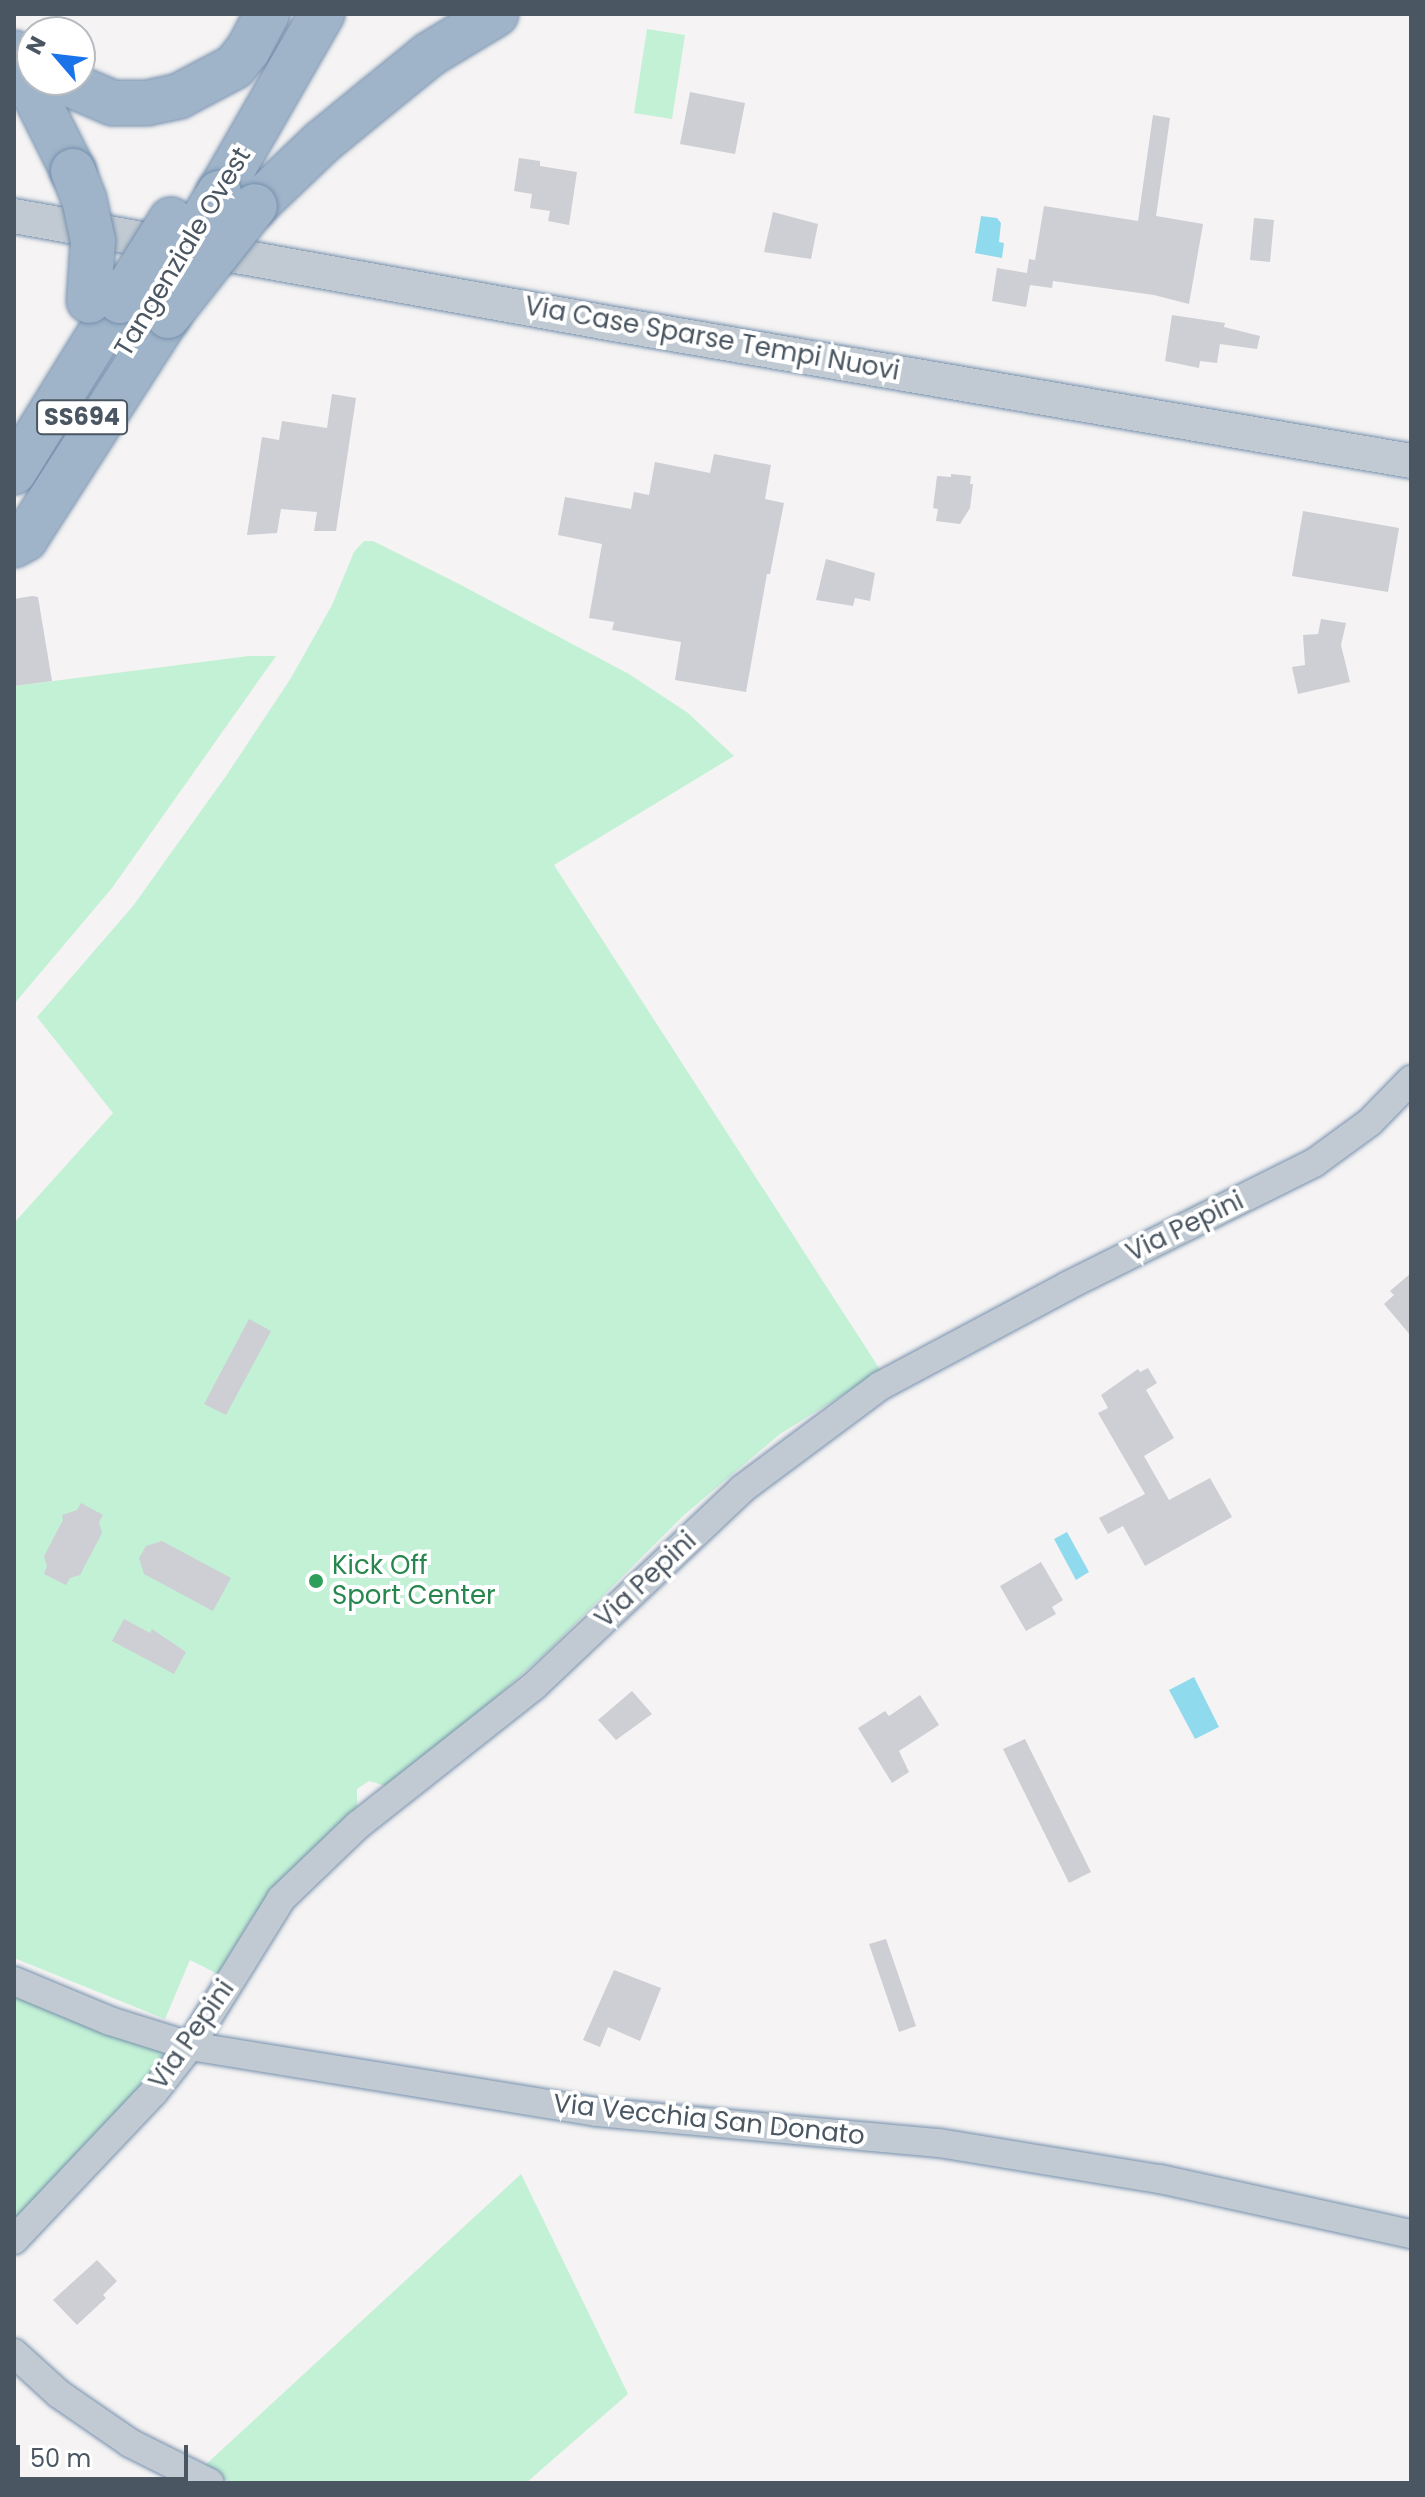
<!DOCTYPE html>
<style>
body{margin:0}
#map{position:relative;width:1425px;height:2497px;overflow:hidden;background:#f5f3f3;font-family:Poppins,sans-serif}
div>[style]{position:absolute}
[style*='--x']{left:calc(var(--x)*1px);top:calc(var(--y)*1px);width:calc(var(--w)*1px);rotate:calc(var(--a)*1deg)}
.green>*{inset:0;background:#c3f1d5}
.water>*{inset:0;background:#90daee}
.building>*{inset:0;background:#cdcfd5}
.roads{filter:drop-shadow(0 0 2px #7690ad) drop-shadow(0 0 2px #7690ad)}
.minor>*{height:28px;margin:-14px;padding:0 14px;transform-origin:14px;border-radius:14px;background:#c1cad2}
.tertiary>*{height:34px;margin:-17px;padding:0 17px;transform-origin:17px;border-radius:17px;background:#c1cad2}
.trunk>*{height:44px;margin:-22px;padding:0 22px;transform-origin:22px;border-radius:22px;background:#9fb4c9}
.bridges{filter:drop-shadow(0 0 2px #7690ad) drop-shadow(0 0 2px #7690ad)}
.trunk-bridge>*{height:44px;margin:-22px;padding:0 22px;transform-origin:22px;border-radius:22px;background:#9fb4c9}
.dots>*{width:22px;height:22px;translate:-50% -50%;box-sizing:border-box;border:4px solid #fff;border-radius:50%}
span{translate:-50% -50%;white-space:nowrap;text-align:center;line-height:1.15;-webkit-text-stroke:8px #fff;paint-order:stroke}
.shield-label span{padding:2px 6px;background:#fff;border:2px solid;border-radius:6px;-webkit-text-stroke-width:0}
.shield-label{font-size:24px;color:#4a5661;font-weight:700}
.street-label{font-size:26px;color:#4a5661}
.leisure-label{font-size:26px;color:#27864d}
.left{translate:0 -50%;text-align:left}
.frame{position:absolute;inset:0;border:16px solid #4a5661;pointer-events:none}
.north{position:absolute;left:16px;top:16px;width:80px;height:80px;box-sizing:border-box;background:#fff;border:2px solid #b7bbc0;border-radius:50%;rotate:298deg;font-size:22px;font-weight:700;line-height:32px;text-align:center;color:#4a5661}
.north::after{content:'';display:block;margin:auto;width:28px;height:36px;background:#1a73e8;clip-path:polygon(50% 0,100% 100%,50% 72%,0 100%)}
.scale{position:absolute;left:16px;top:2445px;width:172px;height:36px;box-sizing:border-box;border:4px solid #4a5661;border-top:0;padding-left:10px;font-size:24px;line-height:28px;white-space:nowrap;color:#4a5661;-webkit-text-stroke:6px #fff;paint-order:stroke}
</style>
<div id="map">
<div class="green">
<i style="clip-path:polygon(647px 29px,685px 35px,672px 119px,634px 113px)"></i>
<i style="clip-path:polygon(364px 541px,373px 541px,459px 584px,629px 674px,688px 713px,734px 756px,554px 865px,881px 1371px,780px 1434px,684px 1515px,551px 1648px,434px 1753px,386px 1786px,369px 1781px,357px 1789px,357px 1807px,302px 1860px,253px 1916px,218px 1974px,190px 1960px,165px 2019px,14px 1958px,14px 1223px,113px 1113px,37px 1017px,133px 906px,226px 776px,291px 678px,332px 605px,354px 552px)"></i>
<i style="clip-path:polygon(249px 656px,276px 656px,112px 888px,14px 1004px,14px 686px)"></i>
<i style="clip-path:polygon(14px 1987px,161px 2047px,162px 2064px,14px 2227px)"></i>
<i style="clip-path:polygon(521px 2174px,628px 2394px,526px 2483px,232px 2483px,202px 2468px)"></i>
</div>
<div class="water">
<i style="clip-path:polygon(981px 216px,997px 218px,1001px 223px,999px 242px,1004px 243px,1002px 258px,975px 253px)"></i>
<i style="clip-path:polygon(1067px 1532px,1089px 1572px,1076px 1580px,1054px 1539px)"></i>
<i style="clip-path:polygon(1194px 1677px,1219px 1727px,1195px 1739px,1169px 1690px)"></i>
</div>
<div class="building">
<i style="clip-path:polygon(690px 92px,745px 103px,735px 154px,680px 144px)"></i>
<i style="clip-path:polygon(1153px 115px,1170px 118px,1156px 216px,1203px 224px,1189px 304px,1154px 295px,1053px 281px,1052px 288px,1030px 285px,1026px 307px,992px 301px,997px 268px,1027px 273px,1029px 259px,1035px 260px,1044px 206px,1138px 221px)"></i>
<i style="clip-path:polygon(519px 158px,540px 161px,540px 166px,577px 172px,569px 225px,548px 221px,550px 211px,530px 208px,532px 194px,514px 191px)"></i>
<i style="clip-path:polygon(773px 212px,818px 224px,811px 259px,764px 252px)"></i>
<i style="clip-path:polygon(1254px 218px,1274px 220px,1270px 262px,1250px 260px)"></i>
<i style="clip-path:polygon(1172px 315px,1225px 323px,1224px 327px,1260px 336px,1257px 349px,1220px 344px,1217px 363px,1200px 361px,1199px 368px,1165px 361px)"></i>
<i style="clip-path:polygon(332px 394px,356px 398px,336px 531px,314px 531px,317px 512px,281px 509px,277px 533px,247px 535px,262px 437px,279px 440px,282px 421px,327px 428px)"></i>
<i style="clip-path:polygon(714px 454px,771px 465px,765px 499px,784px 503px,770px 574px,767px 574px,746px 692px,675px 680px,681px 642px,612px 630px,614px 622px,589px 618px,602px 544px,558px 535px,565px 497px,631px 509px,634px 492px,649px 495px,655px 462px,710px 473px)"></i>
<i style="clip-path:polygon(951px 474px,971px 476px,970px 484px,973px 484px,970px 508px,960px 524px,936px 521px,938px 509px,933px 508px,937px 476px,951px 477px)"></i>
<i style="clip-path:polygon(1303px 511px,1399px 528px,1388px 592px,1292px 576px)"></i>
<i style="clip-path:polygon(826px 559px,875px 573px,870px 601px,855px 598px,853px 606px,816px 600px)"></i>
<i style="clip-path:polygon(32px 596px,38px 597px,52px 681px,14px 686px,14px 599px)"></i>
<i style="clip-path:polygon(1321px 619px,1346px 623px,1341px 645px,1350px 682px,1298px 694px,1292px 667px,1305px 665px,1303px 635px,1318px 634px)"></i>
<i style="clip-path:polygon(1411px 1273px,1411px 1336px,1384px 1304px,1394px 1295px,1390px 1291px)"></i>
<i style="clip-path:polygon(249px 1319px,271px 1331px,226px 1415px,204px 1404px)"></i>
<i style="clip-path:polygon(1148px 1368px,1157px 1383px,1146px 1390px,1174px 1438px,1144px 1456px,1169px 1500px,1210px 1478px,1232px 1517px,1145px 1566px,1123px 1526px,1108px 1534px,1099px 1518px,1145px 1494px,1098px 1413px,1108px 1408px,1101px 1395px,1138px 1369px,1140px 1372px)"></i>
<i style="clip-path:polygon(81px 1503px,103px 1515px,99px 1522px,102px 1533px,80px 1575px,70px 1578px,66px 1585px,44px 1574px,47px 1566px,44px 1556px,63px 1520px,62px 1515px,77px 1510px)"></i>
<i style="clip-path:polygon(162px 1541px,231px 1578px,213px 1611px,144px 1574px,139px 1558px,146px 1546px)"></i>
<i style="clip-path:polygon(1041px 1562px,1063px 1600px,1052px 1607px,1056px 1614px,1026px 1631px,1000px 1586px)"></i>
<i style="clip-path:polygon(124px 1619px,150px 1633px,152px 1629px,186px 1652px,174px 1674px,112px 1641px)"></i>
<i style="clip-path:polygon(632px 1691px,652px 1714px,616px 1740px,598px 1720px)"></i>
<i style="clip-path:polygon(920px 1695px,939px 1725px,899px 1751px,909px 1772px,892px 1783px,858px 1728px,885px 1711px,889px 1716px)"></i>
<i style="clip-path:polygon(1025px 1739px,1091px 1872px,1069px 1883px,1003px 1749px)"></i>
<i style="clip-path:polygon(886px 1939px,916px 2026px,899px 2032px,869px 1944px)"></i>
<i style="clip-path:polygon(614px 1970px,661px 1988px,640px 2041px,608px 2027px,600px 2047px,583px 2040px)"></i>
<i style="clip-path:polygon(97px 2260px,117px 2281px,103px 2295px,106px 2298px,77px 2325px,53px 2300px)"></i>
</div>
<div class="roads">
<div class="minor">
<i style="--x:14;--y:1981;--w:104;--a:22.6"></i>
<i style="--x:110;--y:2021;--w:84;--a:17.4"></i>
<i style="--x:190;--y:2046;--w:412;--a:9.2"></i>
<i style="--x:597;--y:2112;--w:343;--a:5.2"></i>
<i style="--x:939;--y:2143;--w:224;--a:9.3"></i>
<i style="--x:1160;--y:2179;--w:257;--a:12.4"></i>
<i style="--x:14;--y:2240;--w:202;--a:-46.6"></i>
<i style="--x:153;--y:2093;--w:60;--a:-51.8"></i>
<i style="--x:190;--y:2046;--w:173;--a:-58.2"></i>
<i style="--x:281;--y:1899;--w:107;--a:-43.9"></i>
<i style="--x:358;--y:1825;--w:224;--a:-38.3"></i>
<i style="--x:534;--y:1686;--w:286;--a:-43.4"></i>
<i style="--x:742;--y:1489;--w:172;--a:-36.7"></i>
<i style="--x:880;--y:1386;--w:212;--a:-28.1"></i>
<i style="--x:1067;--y:1286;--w:276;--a:-26.5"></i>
<i style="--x:1314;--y:1163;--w:69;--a:-36.2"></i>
<i style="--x:1370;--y:1122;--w:59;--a:-45.7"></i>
<i style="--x:14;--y:2353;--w:61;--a:42.3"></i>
<i style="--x:59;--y:2394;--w:86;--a:34.6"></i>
<i style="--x:130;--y:2443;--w:89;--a:26.6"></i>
</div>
<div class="tertiary">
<i style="--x:14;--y:216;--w:604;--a:10.21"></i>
<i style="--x:608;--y:323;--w:815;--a:9.75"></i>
</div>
<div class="trunk">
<i style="--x:14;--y:53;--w:132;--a:63.4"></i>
<i style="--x:59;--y:80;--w:59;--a:23.1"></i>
<i style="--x:113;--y:103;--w:34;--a:0"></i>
<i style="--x:147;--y:103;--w:33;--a:-12"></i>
<i style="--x:179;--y:96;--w:62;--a:-27.8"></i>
<i style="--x:234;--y:67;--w:22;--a:-51"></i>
<i style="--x:248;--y:50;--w:41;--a:-62.2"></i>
<i style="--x:219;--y:193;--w:207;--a:-60.1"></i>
<i style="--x:255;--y:206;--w:93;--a:-43.7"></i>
<i style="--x:322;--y:142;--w:71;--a:-39.3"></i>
<i style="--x:377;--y:97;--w:68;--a:-39.1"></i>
<i style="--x:430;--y:54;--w:77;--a:-31.2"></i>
<i style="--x:14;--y:472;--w:201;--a:-58.2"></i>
<i style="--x:14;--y:545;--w:13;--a:-29"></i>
<i style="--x:25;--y:539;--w:265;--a:-57.3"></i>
</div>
</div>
<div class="bridges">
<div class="trunk-bridge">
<i style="--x:73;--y:171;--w:30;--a:69"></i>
<i style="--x:84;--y:199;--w:43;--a:77.9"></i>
<i style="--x:93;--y:241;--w:60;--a:93.8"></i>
<i style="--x:170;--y:273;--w:94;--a:-58.5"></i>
<i style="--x:120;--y:301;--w:96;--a:-57.8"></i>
<i style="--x:168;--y:316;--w:140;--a:-51.7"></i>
</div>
</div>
<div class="dots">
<i style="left:316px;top:1581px;background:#2e9e5b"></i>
</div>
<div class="shield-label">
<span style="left:82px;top:417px">SS694</span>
</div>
<div class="street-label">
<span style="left:183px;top:252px;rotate:-59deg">Tangenziale Ovest</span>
<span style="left:712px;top:339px;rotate:10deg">Via Case Sparse Tempi Nuovi</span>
<span style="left:1185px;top:1227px;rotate:-26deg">Via Pepini</span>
<span style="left:646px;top:1580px;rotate:-43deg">Via Pepini</span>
<span style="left:192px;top:2035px;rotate:-55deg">Via Pepini</span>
<span style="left:709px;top:2120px;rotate:6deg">Via Vecchia San Donato</span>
</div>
<div class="leisure-label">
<span class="left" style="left:332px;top:1581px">Kick Off<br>Sport Center</span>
</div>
<div class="frame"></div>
<div class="north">N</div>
<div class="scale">50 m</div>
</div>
